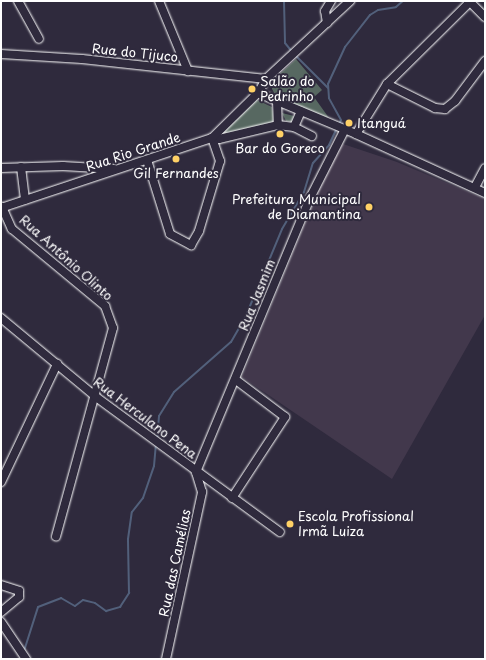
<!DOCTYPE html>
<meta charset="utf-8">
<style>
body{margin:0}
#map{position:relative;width:486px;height:660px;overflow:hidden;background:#2f2a3d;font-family:"Playpen Sans",sans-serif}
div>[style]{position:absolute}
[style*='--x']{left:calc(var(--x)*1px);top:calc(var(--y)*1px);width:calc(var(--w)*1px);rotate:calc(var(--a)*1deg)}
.built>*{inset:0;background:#42384c}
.green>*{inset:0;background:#576861}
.stream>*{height:2px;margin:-1px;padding:0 1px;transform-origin:1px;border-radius:1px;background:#52607b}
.roads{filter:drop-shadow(0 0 1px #fff) drop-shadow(0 0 1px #fff)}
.street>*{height:8px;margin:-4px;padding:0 4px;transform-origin:4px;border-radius:4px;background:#2f2a3d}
.dots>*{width:11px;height:11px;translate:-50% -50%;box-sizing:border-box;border:2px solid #2f2a3d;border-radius:50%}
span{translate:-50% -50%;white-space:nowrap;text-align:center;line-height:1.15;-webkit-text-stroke:4px #2f2a3d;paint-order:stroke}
.street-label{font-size:13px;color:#fff}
.poi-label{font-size:13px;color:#fff}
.left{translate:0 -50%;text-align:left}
.right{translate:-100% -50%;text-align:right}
.frame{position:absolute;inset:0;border:2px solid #fff;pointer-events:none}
</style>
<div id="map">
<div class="built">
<i style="clip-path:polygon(343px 144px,397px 162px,485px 199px,485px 315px,392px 479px,242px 377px,330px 162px)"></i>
</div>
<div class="green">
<i style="clip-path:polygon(296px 59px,322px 90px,314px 97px,329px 118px,277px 98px,272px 89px,272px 81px)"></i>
<i style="clip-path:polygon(257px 100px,272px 107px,274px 122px,221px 137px,221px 133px)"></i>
<i style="clip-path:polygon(282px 113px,294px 116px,292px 122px,286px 121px)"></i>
</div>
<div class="stream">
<i style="--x:284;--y:1;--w:42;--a:88.6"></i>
<i style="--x:285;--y:43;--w:13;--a:51"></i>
<i style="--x:296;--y:56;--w:45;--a:45"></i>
<i style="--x:339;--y:124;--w:4;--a:-63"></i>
<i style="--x:341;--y:120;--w:25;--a:-119"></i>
<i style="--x:329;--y:98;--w:14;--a:-94"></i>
<i style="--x:328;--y:84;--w:41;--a:-65.3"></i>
<i style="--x:345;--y:47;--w:41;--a:-52"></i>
<i style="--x:370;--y:15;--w:9;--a:-32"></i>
<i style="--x:378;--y:10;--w:18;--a:-9"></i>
<i style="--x:396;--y:7;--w:9;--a:-41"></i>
<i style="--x:157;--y:439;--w:23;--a:-85"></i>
<i style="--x:159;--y:416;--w:28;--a:-58"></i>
<i style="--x:174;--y:392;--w:76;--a:-41.3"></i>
<i style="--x:231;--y:342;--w:28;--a:-60"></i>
<i style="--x:245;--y:318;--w:96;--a:-67.4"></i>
<i style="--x:282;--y:229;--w:43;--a:-59.3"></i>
<i style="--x:304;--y:192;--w:30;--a:-73"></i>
<i style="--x:313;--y:163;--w:24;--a:-48"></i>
<i style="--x:329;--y:145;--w:19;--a:-65"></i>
<i style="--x:24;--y:651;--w:46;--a:-72.3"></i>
<i style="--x:38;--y:607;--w:25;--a:-21"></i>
<i style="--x:61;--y:598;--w:16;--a:30"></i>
<i style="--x:75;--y:606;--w:10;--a:-37"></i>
<i style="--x:83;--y:600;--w:12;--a:14"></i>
<i style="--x:95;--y:603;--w:14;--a:36"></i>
<i style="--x:106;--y:611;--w:15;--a:-16"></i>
<i style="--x:120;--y:607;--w:17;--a:-57"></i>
<i style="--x:129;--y:593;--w:54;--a:-91.1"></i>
<i style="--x:128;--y:539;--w:27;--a:-82"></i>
<i style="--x:132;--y:512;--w:18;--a:-52"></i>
<i style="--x:143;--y:498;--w:34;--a:-71"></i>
<i style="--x:154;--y:466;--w:21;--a:-85"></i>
</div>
<div class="roads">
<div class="street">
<i style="--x:18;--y:1;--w:43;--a:61.1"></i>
<i style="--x:159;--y:1;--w:76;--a:67.5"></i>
<i style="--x:470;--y:2;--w:21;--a:45"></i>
<i style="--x:327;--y:23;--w:12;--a:-99"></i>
<i style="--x:325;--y:11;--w:12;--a:-59"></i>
<i style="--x:1;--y:54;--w:81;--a:3.5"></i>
<i style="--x:82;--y:59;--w:185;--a:6.2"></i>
<i style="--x:387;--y:84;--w:54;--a:26.6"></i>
<i style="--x:435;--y:108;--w:10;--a:6"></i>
<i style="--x:445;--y:109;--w:13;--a:-39"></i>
<i style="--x:455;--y:101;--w:50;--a:-53.1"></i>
<i style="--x:258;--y:93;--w:106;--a:22.7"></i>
<i style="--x:356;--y:134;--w:142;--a:24.6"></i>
<i style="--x:277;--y:101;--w:24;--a:88"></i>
<i style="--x:294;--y:127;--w:17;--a:-66"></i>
<i style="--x:356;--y:134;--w:59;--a:-58.2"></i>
<i style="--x:387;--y:84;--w:118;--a:-44.7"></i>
<i style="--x:212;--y:138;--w:7;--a:8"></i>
<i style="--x:219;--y:139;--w:61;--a:-13.3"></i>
<i style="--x:278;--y:125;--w:16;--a:7"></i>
<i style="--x:294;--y:127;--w:20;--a:27"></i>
<i style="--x:147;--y:160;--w:77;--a:72.7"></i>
<i style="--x:170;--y:234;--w:24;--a:28"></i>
<i style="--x:191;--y:245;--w:16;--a:-60"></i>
<i style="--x:199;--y:231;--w:73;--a:-73.3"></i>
<i style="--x:220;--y:161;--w:24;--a:-109"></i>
<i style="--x:21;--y:167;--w:33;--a:83"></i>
<i style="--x:1;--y:168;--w:62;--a:-1.8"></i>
<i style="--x:63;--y:166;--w:51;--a:3.4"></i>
<i style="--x:475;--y:187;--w:21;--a:-62"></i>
<i style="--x:2;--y:207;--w:24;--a:66"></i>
<i style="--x:12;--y:229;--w:121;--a:39.6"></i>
<i style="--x:105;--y:306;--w:23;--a:70"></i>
<i style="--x:113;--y:328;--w:216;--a:105.3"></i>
<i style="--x:1;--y:208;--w:222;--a:-18.4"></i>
<i style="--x:212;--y:138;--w:64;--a:-44.4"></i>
<i style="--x:258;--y:93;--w:16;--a:-60"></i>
<i style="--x:266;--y:79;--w:115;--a:-42.9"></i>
<i style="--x:1;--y:318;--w:124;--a:39.7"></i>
<i style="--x:96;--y:397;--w:228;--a:36.3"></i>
<i style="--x:1;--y:482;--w:131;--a:-64.6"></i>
<i style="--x:232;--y:498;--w:97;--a:-56.8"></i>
<i style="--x:285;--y:417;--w:61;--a:-142.9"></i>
<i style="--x:1;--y:585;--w:19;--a:18"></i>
<i style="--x:19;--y:591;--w:6;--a:90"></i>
<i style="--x:19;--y:597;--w:23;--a:140"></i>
<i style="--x:1;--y:622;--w:45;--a:56"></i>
<i style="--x:166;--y:659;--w:171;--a:-77.8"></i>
<i style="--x:202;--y:492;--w:21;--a:-107"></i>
<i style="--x:196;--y:472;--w:295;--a:-67.4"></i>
<i style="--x:309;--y:200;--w:80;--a:-63.1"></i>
</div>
</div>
<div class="dots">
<i style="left:252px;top:89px;background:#ffd166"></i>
<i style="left:349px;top:123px;background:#ffd166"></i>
<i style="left:280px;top:134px;background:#ffd166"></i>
<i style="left:176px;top:159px;background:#ffd166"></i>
<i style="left:369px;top:207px;background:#ffd166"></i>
<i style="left:290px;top:524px;background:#ffd166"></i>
</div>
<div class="street-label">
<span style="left:135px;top:53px;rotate:6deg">Rua do Tijuco</span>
<span style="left:133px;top:152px;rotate:-18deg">Rua Rio Grande</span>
<span style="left:66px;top:258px;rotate:42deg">Rua Antônio Olinto</span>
<span style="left:257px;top:295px;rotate:-68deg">Rua Jasmim</span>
<span style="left:145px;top:418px;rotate:37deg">Rua Herculano Pena</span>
<span style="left:175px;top:563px;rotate:-78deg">Rua das Camélias</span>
</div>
<div class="poi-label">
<span class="left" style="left:260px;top:89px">Salão do<br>Pedrinho</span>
<span class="left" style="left:357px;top:123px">Itanguá</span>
<span style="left:280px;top:148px">Bar do Goreco</span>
<span style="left:176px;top:173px">Gil Fernandes</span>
<span class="right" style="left:361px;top:207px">Prefeitura Municipal<br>de Diamantina</span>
<span class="left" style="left:298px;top:524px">Escola Profissional<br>Irmã Luiza</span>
</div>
<div class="frame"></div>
</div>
